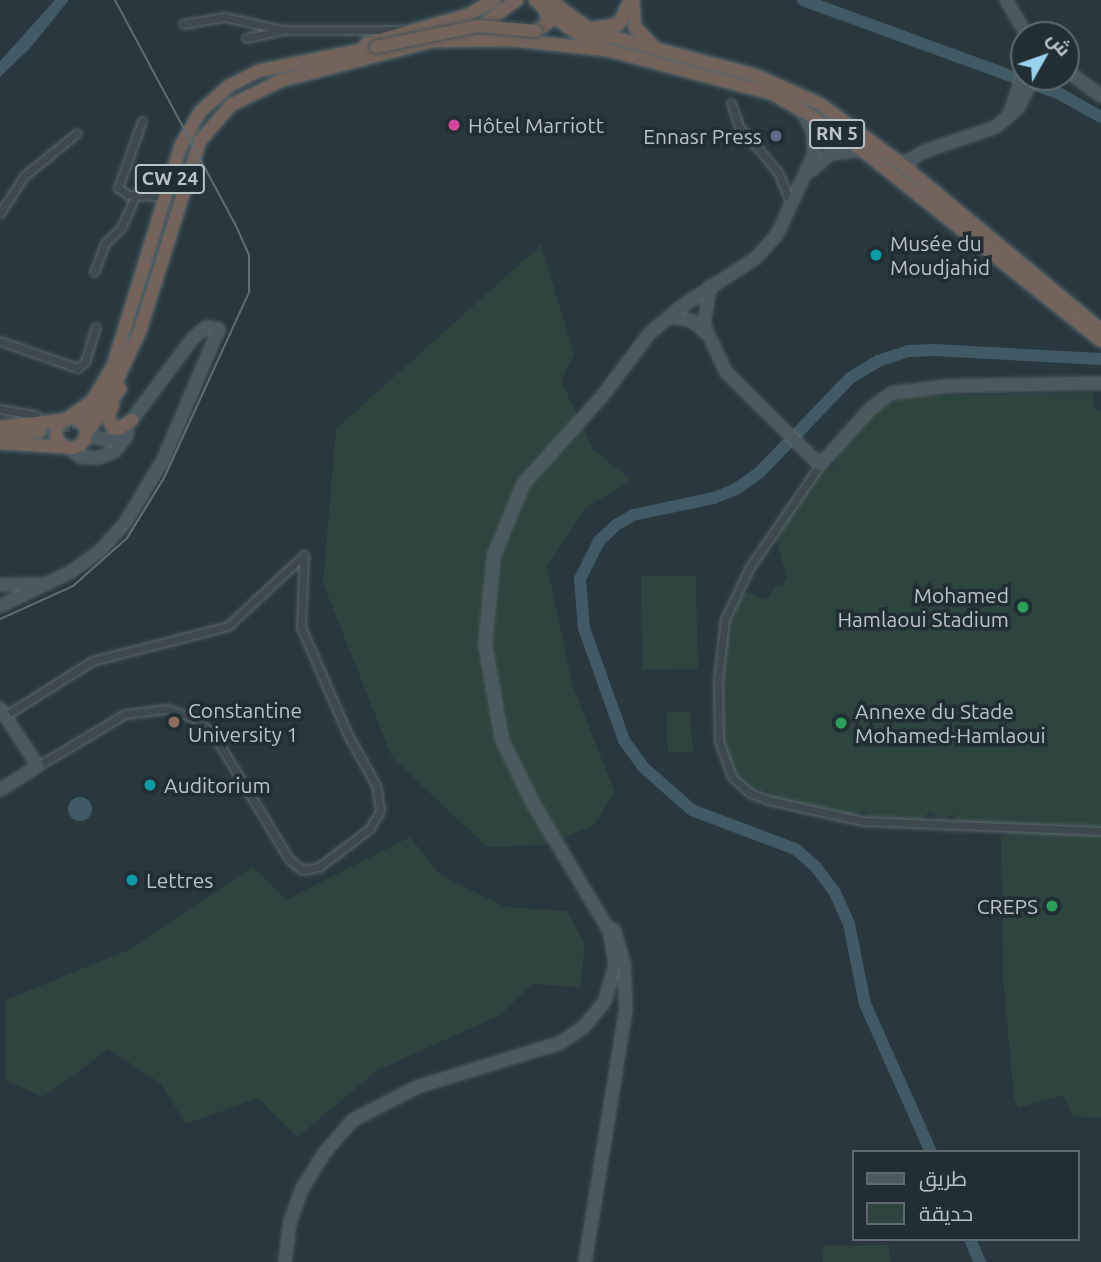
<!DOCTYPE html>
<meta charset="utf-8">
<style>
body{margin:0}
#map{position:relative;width:1101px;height:1262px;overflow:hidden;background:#29383f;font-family:Ubuntu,Cairo,sans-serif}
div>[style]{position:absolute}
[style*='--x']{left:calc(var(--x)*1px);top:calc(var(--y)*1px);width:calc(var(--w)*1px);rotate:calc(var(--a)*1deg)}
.green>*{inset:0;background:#2e443e}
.water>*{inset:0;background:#415a66}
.round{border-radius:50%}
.river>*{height:12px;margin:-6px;padding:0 6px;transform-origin:6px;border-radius:6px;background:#415a66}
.highway-tunnel>*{height:12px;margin-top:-6px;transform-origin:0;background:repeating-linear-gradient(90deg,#3f4d54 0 12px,transparent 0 18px)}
.roads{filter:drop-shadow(0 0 2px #5a676c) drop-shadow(0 0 2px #5a676c)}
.street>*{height:7px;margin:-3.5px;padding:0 3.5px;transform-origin:3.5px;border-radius:3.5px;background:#3d494f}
.secondary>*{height:10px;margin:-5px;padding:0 5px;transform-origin:5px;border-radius:5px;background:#4b5a61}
.highway>*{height:12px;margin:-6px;padding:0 6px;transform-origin:6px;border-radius:6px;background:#74635b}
.highway>.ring{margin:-6px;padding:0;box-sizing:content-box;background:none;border:12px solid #74635b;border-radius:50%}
.tram>*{height:2px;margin:-1px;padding:0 1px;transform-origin:1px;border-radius:1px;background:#5f6e75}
.bridges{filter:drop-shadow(0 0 2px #475459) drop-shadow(0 0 2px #475459)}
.highway-bridge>*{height:12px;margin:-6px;padding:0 6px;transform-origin:6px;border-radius:6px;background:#74635b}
.dots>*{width:19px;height:19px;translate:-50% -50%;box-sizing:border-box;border:4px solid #212e34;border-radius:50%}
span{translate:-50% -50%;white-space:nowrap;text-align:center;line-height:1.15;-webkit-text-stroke:7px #212e34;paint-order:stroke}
.shield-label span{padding:2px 5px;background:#212e34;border:2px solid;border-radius:5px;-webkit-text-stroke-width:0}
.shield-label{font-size:19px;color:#b9c4c9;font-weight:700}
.poi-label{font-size:21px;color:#b9c4c9}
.left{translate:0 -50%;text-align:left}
.right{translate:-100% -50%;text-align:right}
.legend{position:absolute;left:852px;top:1150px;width:228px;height:91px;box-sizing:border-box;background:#212e34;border:2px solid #5e6a70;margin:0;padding:9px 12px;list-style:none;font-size:21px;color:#b9c4c9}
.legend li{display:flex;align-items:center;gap:14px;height:35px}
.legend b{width:35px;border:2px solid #5e6a70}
.north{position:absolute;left:1010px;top:21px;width:70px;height:70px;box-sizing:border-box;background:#212e34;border:2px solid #5e6a70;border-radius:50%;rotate:50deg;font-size:19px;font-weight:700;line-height:28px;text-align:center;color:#b9c4c9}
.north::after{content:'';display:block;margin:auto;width:24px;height:32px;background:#9ad2ee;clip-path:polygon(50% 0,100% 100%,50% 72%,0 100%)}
</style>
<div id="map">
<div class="green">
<i style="clip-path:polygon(541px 245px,574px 354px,561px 381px,593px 449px,631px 480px,587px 507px,547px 565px,572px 684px,615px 793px,594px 825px,545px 845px,487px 847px,392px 757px,323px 583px,336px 429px)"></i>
<i style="clip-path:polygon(1093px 393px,1094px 409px,1101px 413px,1101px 1118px,1074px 1117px,1062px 1095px,1018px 1108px,1014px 1099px,1003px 976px,1001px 837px,1008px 835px,1006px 824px,956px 824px,954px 814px,942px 819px,930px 812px,919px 821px,873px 818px,864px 811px,848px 817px,774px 799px,769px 791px,746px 788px,728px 771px,722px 750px,724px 637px,731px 605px,739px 595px,750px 593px,766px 600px,777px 585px,782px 586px,787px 577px,776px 541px,782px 521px,815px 474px,834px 466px,837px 453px,873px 412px,906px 396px)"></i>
<i style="clip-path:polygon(641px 576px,696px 576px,698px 669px,642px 670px)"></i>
<i style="clip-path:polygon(690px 711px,693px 751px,668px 753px,666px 713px)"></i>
<i style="clip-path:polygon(410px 837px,440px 875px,505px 907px,567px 911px,585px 944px,580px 987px,532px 984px,500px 1015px,376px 1071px,298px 1137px,258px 1098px,186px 1124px,160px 1083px,109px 1049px,43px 1097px,5px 1080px,6px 1000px,133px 948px,253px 867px,286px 900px)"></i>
<i style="clip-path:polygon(889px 1245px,890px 1262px,823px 1262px,822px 1246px)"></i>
</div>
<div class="water">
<i style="clip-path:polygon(55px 0,69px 0,31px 47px,0 77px,0 61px)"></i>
<i class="round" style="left:68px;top:797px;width:24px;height:24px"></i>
</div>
<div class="river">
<i style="--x:803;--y:0;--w:274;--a:20.1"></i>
<i style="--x:1060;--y:94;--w:47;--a:29.3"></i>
<i style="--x:931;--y:1152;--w:162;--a:-114"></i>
<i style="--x:865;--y:1004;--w:82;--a:-101.3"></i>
<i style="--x:849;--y:924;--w:36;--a:-114"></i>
<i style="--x:834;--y:891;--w:30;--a:-127"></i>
<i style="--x:816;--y:867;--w:28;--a:-139"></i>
<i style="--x:795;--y:849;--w:110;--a:-159.3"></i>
<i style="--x:692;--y:810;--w:64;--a:-138.8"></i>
<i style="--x:644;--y:768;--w:34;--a:-126"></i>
<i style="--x:624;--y:740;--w:119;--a:-109.7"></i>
<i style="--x:584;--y:628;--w:49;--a:-94.7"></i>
<i style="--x:580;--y:579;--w:42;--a:-63.4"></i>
<i style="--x:599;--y:541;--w:23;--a:-43"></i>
<i style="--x:616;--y:525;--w:20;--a:-30"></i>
<i style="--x:633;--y:515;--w:83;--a:-11.9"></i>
<i style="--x:714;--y:498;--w:24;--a:-22"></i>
<i style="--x:736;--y:489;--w:28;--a:-35"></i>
<i style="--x:759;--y:473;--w:132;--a:-46.2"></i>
<i style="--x:850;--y:378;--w:33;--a:-31"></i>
<i style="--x:878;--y:361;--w:32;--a:-18"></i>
<i style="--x:908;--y:351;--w:26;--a:-2"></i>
<i style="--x:934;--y:350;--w:167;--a:3.1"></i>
<i style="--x:970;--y:1239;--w:25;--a:67"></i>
</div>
<div class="highway-tunnel">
<i style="--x:40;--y:431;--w:31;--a:-11"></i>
<i style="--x:70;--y:425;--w:23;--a:-31"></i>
</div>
<div class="roads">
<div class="street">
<i style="--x:183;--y:24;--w:43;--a:-9.5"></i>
<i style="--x:225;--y:17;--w:59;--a:12.6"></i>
<i style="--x:283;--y:30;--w:121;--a:0"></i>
<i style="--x:246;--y:38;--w:38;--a:-12"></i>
<i style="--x:731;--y:103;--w:24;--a:71"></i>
<i style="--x:739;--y:126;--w:60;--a:49.7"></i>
<i style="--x:778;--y:172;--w:35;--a:68"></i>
<i style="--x:142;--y:121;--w:71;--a:109.7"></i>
<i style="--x:118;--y:188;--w:12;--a:35"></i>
<i style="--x:128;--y:195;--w:38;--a:2"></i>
<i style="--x:0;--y:213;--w:44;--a:-57"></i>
<i style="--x:24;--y:176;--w:68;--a:-39.1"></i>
<i style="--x:94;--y:272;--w:31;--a:-69"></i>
<i style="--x:105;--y:243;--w:22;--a:-43"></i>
<i style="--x:121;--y:228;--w:35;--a:-66"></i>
<i style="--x:0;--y:341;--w:82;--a:19.3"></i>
<i style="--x:77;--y:368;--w:10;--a:-37"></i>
<i style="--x:85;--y:362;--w:37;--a:-73"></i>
<i style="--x:0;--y:409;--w:36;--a:10"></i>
<i style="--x:35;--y:415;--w:11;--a:41"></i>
<i style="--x:820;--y:465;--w:124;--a:124.5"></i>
<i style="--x:750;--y:567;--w:58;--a:115.7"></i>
<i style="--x:725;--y:619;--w:61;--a:96.5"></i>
<i style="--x:718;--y:680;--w:61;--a:89.1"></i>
<i style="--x:719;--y:741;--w:38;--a:70"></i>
<i style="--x:732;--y:777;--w:24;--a:42"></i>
<i style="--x:750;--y:793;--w:19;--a:21"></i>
<i style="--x:768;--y:800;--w:97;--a:12.5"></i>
<i style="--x:863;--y:821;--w:238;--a:2.4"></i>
<i style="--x:5;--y:716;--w:103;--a:-32.3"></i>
<i style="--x:92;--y:661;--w:140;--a:-14.4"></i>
<i style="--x:228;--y:626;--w:104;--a:-43.1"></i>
<i style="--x:304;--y:555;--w:72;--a:92.4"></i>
<i style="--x:301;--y:627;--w:118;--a:66.5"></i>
<i style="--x:348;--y:735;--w:57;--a:60.8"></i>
<i style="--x:376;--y:785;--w:26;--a:81"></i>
<i style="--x:380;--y:811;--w:21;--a:121"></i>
<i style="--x:369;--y:829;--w:63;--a:142.8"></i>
<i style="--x:319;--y:867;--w:17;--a:170"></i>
<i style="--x:302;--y:870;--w:17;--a:-140"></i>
<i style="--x:289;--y:859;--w:145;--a:-121.2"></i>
<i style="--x:214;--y:735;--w:24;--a:-138"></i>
<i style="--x:196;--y:719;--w:31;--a:-161"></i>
<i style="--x:167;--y:709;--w:42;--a:173.2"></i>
<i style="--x:125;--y:714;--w:101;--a:149.1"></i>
</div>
<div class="secondary">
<i style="--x:1006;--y:0;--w:41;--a:59"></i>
<i style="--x:1066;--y:70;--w:44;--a:36.6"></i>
<i style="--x:1009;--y:116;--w:47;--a:-71.6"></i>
<i style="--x:902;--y:164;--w:26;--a:-29"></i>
<i style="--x:925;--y:151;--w:75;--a:-18.7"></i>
<i style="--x:996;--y:127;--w:30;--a:-41"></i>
<i style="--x:1019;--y:107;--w:33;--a:-65"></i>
<i style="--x:812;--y:170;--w:24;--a:-42"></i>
<i style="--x:830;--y:154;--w:32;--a:-7"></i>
<i style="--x:710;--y:286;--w:39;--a:99"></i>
<i style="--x:704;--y:325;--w:52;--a:64.9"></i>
<i style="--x:726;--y:372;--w:132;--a:44.7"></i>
<i style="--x:820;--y:465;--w:76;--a:-48.2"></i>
<i style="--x:871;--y:408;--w:26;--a:-36"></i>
<i style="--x:892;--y:393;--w:57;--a:-7"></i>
<i style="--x:949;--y:386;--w:152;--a:-1.1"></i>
<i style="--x:669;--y:317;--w:22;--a:8"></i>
<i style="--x:691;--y:320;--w:18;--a:41"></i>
<i style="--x:69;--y:448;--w:14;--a:39"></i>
<i style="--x:80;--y:457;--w:18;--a:3"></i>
<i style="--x:98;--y:458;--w:18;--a:-22"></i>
<i style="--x:115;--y:451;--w:21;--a:-53"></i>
<i style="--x:0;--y:585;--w:42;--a:-1.4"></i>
<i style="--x:0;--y:606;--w:76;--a:-25.6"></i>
<i style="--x:69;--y:573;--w:38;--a:-35"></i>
<i style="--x:100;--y:551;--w:38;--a:-48"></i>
<i style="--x:125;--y:523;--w:74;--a:-58.9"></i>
<i style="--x:163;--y:460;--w:142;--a:-66.9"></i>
<i style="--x:219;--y:329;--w:13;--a:-171"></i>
<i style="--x:206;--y:327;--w:17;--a:140"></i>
<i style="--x:193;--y:338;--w:122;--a:126.7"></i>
<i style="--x:120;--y:436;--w:12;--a:160"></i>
<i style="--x:109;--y:440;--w:23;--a:-170"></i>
<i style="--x:0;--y:708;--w:69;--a:56.8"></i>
<i style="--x:38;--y:766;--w:45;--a:147.7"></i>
<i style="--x:285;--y:1262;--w:40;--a:-82.9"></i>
<i style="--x:290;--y:1222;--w:37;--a:-70"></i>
<i style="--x:303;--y:1187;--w:40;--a:-58"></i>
<i style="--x:324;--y:1153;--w:44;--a:-48.7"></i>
<i style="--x:353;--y:1120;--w:72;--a:-27.3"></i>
<i style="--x:417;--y:1087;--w:150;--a:-17.1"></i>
<i style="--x:560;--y:1043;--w:29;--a:-34"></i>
<i style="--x:584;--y:1027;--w:33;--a:-51"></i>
<i style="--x:605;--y:1001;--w:38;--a:-75"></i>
<i style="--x:615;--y:964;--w:32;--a:-99"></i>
<i style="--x:610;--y:932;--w:148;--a:-120.9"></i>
<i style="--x:534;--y:805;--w:72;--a:-116.2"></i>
<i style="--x:502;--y:740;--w:97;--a:-100"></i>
<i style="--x:485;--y:644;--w:89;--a:-84.2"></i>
<i style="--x:494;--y:555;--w:78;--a:-67.4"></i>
<i style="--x:524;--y:483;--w:113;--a:-47.9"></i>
<i style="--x:600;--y:399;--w:83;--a:-52.9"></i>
<i style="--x:650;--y:333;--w:42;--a:-40.2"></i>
<i style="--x:682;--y:306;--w:88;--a:-33"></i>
<i style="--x:756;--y:258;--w:31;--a:-48"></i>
<i style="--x:777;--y:235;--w:89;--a:-65.4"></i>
<i style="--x:814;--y:154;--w:22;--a:-93"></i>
<i style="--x:813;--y:132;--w:22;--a:-117"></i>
<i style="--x:585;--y:1262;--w:257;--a:-80.8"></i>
<i style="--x:626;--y:1008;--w:44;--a:-92.6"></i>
<i style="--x:624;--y:964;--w:36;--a:-106"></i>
</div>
<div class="highway">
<i style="--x:535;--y:0;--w:40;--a:40"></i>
<i style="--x:566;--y:26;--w:48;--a:30.3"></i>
<i style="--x:607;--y:50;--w:172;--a:14.8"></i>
<i style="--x:773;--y:94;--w:34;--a:30"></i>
<i style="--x:803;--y:111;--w:71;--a:33.5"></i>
<i style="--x:862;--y:150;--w:306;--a:38.6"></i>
<i style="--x:550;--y:0;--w:47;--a:36.4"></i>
<i style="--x:588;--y:28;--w:22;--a:22"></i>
<i style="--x:608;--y:36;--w:152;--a:14.9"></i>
<i style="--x:755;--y:75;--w:71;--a:24"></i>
<i style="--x:820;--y:104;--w:98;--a:36.3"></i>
<i style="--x:899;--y:162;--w:263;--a:39.7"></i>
<i style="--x:633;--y:0;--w:27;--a:86"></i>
<i style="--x:635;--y:27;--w:28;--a:46"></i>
<i style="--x:478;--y:28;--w:48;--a:-35.7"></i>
<i style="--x:594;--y:28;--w:25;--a:-9"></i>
<i style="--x:619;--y:24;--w:22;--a:-66"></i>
<i style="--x:536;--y:31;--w:16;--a:-35"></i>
<i style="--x:549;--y:22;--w:15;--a:-110"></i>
<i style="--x:366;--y:44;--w:106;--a:-15.9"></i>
<i style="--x:468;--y:15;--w:30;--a:-30"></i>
<i style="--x:113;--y:405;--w:13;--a:113"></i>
<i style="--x:108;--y:417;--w:12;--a:66"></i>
<i style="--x:113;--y:428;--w:6;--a:9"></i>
<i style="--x:119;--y:429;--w:16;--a:-35"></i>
<i style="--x:90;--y:413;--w:43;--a:-50.7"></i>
<i style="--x:117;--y:380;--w:54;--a:-64.9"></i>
<i style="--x:140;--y:331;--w:199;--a:-72.5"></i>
<i style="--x:200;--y:141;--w:48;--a:-49.3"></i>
<i style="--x:231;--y:105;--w:55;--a:-26.1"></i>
<i style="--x:280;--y:81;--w:158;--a:-14.7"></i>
<i style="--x:433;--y:41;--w:78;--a:-0.7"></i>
<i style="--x:511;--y:40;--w:97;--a:5.9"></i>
<i class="ring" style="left:56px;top:418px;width:18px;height:18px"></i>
<i style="--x:68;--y:418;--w:29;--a:-35"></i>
<i style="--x:92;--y:401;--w:41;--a:-59"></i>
<i style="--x:113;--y:366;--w:231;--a:-72.9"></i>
<i style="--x:181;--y:145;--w:39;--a:-60"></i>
<i style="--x:201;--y:111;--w:38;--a:-42"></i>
<i style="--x:229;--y:86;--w:33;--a:-27"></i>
<i style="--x:258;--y:71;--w:120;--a:-11.5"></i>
<i style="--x:0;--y:427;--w:63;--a:-6.3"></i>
<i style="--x:86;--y:433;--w:56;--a:-52.3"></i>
<i style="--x:4;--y:436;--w:36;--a:-8"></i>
<i style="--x:0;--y:443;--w:64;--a:3.6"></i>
</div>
</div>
<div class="tram">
<i style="--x:0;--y:619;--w:80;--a:-24.3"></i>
<i style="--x:73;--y:586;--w:72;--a:-41.6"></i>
<i style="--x:127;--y:538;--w:70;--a:-58.3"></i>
<i style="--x:164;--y:478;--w:205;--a:-65.4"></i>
<i style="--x:249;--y:292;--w:37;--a:-90"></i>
<i style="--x:249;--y:255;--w:34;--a:-114"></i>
<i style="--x:235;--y:224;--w:254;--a:-118.2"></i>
</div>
<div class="bridges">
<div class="highway-bridge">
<i style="--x:376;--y:47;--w:103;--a:-11.7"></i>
<i style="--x:477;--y:26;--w:59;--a:4.8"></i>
</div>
</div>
<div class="dots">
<i style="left:454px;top:125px;background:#d1479c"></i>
<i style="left:776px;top:136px;background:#5c6f8a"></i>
<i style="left:876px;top:255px;background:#0f9aa8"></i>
<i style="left:1023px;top:607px;background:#2e9e5b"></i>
<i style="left:174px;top:722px;background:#8d6e63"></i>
<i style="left:841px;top:723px;background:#2e9e5b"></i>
<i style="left:150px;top:785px;background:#0f9aa8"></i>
<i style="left:132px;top:880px;background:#0f9aa8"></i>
<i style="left:1052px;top:906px;background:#2e9e5b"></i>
</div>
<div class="shield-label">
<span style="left:837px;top:134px">RN 5</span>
<span style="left:170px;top:179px">CW 24</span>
</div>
<div class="poi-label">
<span class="left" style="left:468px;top:125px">Hôtel Marriott</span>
<span class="right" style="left:762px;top:136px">Ennasr Press</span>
<span class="left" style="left:890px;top:255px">Musée du<br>Moudjahid</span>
<span class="right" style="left:1009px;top:607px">Mohamed<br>Hamlaoui Stadium</span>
<span class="left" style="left:188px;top:722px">Constantine<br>University 1</span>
<span class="left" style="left:855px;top:723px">Annexe du Stade<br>Mohamed-Hamlaoui</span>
<span class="left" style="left:164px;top:785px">Auditorium</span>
<span class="left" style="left:146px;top:880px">Lettres</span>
<span class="right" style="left:1038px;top:906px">CREPS</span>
</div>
<ul class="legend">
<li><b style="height:9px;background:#4b5a61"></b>طريق</li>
<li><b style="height:19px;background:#2e443e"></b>حديقة</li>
</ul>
<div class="north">ش</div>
</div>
